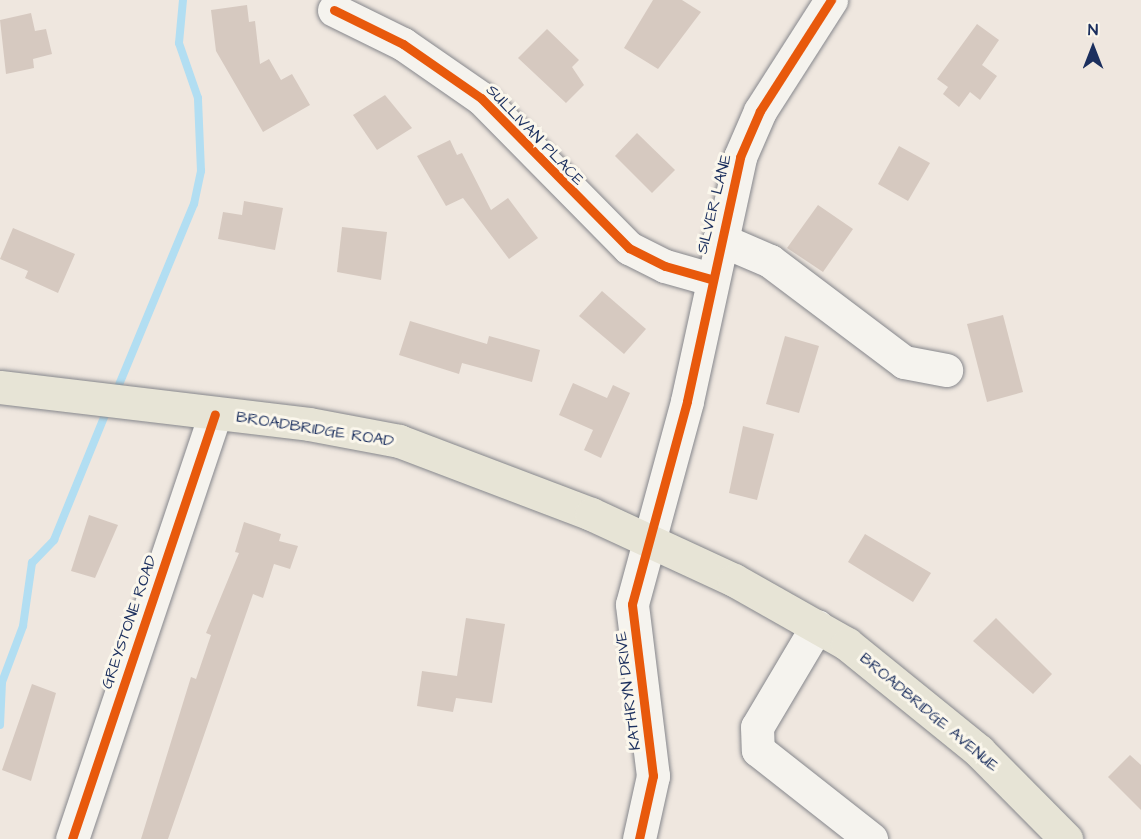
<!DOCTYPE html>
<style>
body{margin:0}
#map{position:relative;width:1141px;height:839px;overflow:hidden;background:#efe7df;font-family:"Architects Daughter",sans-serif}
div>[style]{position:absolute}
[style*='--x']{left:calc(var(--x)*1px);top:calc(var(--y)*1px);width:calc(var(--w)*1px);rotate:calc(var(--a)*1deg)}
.stream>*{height:8px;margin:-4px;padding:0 4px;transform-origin:4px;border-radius:4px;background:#b2def2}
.building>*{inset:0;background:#d6c9c0}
.roads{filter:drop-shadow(0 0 2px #86878c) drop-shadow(0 0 2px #86878c)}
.minor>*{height:33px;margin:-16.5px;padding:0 16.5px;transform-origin:16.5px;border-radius:16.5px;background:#f5f3ee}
.major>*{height:33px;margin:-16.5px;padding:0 16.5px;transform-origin:16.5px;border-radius:16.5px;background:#e7e4d6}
.cycleway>*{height:9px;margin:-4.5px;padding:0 4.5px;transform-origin:4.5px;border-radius:4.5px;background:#e8590c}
span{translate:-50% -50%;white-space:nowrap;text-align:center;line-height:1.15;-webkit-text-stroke:6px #fbf7ec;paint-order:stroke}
.street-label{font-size:16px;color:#1b2f5e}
.north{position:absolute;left:1063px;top:18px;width:60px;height:60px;-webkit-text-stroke:4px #fbf7ec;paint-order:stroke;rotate:0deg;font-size:16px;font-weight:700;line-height:24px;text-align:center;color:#1b2f5e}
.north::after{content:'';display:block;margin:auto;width:21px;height:27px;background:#1b2f5e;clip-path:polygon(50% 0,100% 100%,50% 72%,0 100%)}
</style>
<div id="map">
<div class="stream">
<i style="--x:116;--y:392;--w:204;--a:-67.5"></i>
<i style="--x:194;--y:204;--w:34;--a:-78"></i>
<i style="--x:201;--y:171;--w:73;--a:-92.4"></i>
<i style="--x:198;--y:98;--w:58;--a:-109.1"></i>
<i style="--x:179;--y:43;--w:43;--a:-84.7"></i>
<i style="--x:0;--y:725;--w:43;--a:-87.3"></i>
<i style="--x:2;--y:682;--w:60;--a:-69.4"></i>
<i style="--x:23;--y:626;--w:64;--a:-81.9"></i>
<i style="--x:32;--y:563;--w:32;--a:-46"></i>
<i style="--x:54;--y:540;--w:143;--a:-67.8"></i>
</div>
<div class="building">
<i style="clip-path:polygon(653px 0,682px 0,701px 12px,658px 69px,624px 48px)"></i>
<i style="clip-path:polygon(247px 5px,249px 22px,255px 21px,260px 64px,269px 59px,281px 80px,292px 74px,310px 105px,263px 132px,216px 51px,211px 10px)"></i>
<i style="clip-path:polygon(31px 13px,35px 31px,46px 29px,52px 54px,33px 59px,34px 68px,6px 74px,0 20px)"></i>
<i style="clip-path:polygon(977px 24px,999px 40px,982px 65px,997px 76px,980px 100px,970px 92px,959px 107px,943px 94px,948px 87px,937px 79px)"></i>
<i style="clip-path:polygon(547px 29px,579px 60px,572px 67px,584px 85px,566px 103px,518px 58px)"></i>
<i style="clip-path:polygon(385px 95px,412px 128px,377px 150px,353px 115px)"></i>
<i style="clip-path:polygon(637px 133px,675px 170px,652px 193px,615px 156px)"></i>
<i style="clip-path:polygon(450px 140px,457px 155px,462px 153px,491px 210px,508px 198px,538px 238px,509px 259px,463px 198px,446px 206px,417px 156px)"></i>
<i style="clip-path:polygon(899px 146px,930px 163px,908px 201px,878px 184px)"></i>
<i style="clip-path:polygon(244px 201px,283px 208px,275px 250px,218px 239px,223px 212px,242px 215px)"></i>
<i style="clip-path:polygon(818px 205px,853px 229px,823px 272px,787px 248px)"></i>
<i style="clip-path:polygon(342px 227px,387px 232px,381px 280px,337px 272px)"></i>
<i style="clip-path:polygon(13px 228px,75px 254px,58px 293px,25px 278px,28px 271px,0 259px)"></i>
<i style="clip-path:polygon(602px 291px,646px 329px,624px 354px,579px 316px)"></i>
<i style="clip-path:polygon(1003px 315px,1023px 392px,987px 402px,967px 324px)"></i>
<i style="clip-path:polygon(410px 321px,487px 344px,489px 336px,540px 350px,532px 382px,462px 363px,459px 374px,399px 355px)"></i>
<i style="clip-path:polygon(785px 336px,819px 346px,799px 413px,766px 404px)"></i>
<i style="clip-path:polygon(573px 383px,607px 398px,613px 385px,630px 393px,601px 458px,584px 450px,593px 430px,559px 415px)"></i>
<i style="clip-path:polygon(743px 426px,774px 434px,757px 500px,729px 493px)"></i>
<i style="clip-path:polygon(89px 515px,118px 525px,95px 578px,71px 571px)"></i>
<i style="clip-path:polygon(244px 522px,281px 534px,279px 541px,298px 546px,290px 569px,274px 564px,263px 598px,253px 594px,168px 839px,141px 839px,191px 677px,196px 679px,211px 635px,206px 633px,239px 553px,235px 552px)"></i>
<i style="clip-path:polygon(865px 534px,931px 573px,913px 602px,848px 562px)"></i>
<i style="clip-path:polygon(466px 618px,505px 624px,492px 703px,456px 698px,453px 712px,417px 706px,422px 671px,457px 676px)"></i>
<i style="clip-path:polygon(996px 618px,1052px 674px,1033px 694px,973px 641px)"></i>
<i style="clip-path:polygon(32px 684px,56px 693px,31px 781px,2px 770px)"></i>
<i style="clip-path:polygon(1130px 755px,1141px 765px,1141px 810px,1108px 777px)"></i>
</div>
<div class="roads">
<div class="minor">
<i style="--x:334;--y:10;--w:77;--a:26.2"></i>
<i style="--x:403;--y:44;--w:95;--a:34.7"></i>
<i style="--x:481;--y:98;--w:211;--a:45.4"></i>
<i style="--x:629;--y:248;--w:40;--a:26.6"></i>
<i style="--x:665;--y:266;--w:48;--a:15.8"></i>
<i style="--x:719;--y:239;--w:56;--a:23.3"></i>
<i style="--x:770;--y:261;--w:168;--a:37"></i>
<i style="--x:904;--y:362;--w:43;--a:10.8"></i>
<i style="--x:817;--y:626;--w:117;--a:120.7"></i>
<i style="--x:757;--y:727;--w:23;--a:88"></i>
<i style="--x:758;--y:750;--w:144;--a:38.2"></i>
<i style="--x:72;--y:839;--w:448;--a:-71.4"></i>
<i style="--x:639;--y:839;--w:65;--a:-77.5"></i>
<i style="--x:653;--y:776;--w:173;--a:-97"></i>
<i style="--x:632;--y:604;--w:210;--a:-74.8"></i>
<i style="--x:687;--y:401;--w:250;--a:-77.7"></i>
<i style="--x:740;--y:157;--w:50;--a:-66.5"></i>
<i style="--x:760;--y:111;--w:132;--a:-57.4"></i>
</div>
<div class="major">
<i style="--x:0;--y:387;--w:311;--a:6.8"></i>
<i style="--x:309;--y:424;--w:92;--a:10.7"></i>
<i style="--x:399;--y:441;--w:205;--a:20.8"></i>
<i style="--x:591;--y:514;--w:157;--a:24.8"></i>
<i style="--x:734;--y:580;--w:130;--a:29.5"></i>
<i style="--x:847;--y:644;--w:170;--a:39"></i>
<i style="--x:979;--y:751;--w:124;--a:45.3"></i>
</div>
</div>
<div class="cycleway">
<i style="--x:334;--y:10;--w:77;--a:26.2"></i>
<i style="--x:403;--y:44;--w:95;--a:34.7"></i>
<i style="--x:481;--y:98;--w:211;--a:45.4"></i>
<i style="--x:629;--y:248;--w:40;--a:26.6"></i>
<i style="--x:665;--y:266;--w:48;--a:15.8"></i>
<i style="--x:72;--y:839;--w:448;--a:-71.4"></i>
<i style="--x:639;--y:839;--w:65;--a:-77.5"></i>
<i style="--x:653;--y:776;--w:173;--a:-97"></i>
<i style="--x:632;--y:604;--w:210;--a:-74.8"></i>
<i style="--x:687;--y:401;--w:250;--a:-77.7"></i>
<i style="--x:740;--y:157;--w:50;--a:-66.5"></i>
<i style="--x:760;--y:111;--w:132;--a:-57.4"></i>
</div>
<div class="street-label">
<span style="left:535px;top:135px;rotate:46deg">SULLIVAN PLACE</span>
<span style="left:714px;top:204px;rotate:-76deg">SILVER LANE</span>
<span style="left:315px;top:429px;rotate:9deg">BROADBRIDGE ROAD</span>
<span style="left:129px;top:622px;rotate:-71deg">GREYSTONE ROAD</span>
<span style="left:628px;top:691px;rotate:-97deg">KATHRYN DRIVE</span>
<span style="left:929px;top:712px;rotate:40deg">BROADBRIDGE AVENUE</span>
</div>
<div class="north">N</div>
</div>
